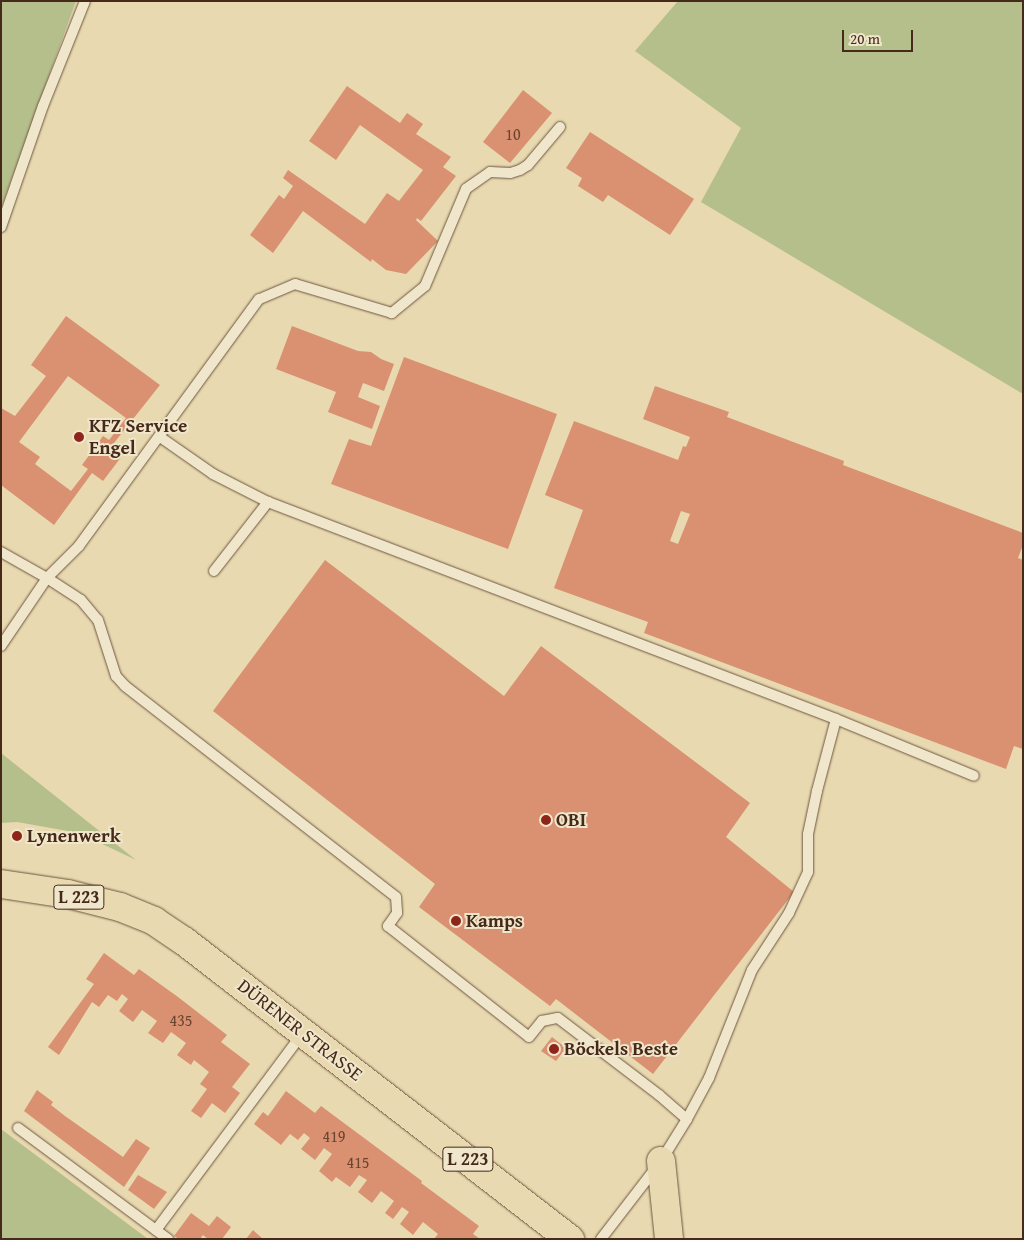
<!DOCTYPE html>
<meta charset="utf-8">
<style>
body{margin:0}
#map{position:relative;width:1024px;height:1240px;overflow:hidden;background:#e8d9b0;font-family:"Gentium Book Plus",serif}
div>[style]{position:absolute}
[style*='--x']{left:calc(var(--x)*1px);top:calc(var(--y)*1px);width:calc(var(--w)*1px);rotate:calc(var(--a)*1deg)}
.green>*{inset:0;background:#b5bf8c}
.building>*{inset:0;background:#d99171}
.roads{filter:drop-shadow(0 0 1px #6e563f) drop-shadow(0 0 1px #6e563f)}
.lane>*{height:10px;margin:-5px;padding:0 5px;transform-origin:5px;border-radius:5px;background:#f0e6cc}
.primary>*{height:28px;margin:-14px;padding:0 14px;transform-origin:14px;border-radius:14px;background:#e8d9b0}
.dots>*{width:14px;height:14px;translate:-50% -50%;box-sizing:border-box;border:2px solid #f0e6cc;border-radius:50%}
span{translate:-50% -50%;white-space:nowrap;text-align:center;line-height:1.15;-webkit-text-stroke:4px #f0e6cc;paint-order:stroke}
.number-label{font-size:16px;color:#6a442f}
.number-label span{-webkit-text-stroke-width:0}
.shield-label span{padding:1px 4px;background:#f0e6cc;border:1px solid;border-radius:4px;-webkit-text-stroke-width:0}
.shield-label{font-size:18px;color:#452a19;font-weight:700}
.poi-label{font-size:19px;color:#452a19;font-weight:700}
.left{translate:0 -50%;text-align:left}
.street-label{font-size:19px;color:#452a19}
.frame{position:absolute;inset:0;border:2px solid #452a19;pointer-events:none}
.scale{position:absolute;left:842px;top:30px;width:71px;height:22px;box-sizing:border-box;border:2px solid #452a19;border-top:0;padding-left:6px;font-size:15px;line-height:18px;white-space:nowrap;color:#452a19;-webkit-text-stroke:4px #f0e6cc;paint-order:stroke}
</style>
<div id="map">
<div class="green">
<i style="clip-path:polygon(1px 1px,76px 1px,1px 208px)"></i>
<i style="clip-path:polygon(678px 1px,1023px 1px,1023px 394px,701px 202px,741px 128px,635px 51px)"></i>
<i style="clip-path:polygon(1px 753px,136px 860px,79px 833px,17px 822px,1px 823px)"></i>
<i style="clip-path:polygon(1px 1129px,148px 1239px,1px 1239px)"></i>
</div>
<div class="building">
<i style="clip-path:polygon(347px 86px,400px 123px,407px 113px,423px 124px,416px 134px,451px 157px,443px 167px,456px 176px,421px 221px,417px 218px,416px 220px,438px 241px,406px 274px,386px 270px,372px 259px,371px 262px,303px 211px,273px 253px,250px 235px,279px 195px,284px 199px,293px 186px,283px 178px,288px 170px,365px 224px,387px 193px,399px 201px,423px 170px,360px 125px,336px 160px,309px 141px)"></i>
<i style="clip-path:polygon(523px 90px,552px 113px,510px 163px,483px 142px)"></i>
<i style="clip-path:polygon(590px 132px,694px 199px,670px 235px,608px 195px,603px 202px,578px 186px,582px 178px,566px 168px)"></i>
<i style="clip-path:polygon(evenodd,66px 316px,160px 385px,114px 443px,125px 452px,103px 481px,92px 473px,54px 525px,1px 485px,1px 408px,15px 416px,46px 376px,31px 365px,66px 316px,68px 376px,126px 418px,109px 440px,103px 436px,82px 465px,88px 469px,71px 491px,35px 464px,40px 457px,19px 442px,68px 376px)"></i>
<i style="clip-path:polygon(292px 326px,358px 351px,371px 352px,381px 359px,394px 364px,384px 391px,363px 383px,358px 397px,380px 406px,372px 429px,328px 412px,336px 392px,276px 369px)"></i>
<i style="clip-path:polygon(404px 357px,557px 414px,508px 549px,331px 484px,349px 439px,371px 446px)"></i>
<i style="clip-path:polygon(evenodd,655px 386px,729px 412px,727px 417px,844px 461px,843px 465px,1023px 533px,1023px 545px,1018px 558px,1023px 560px,1023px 749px,1014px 746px,1006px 769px,644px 633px,648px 622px,554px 588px,583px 510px,545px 495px,574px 421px,678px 460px,683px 446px,686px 447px,690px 437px,643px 419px,655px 386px,681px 511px,690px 514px,678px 544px,670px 541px,681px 511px)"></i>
<i style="clip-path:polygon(325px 560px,504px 696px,541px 646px,750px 803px,726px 837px,794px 892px,653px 1074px,556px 999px,550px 1006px,419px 907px,435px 884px,213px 711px)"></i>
<i style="clip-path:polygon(104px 953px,134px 975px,139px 969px,178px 997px,227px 1035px,221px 1042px,250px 1064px,232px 1087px,240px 1093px,225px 1113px,212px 1103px,201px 1118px,191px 1111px,207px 1089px,200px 1084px,209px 1072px,194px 1060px,191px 1065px,177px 1055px,186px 1043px,171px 1032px,163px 1043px,148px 1033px,157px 1021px,142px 1010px,133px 1022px,119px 1011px,128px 999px,122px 994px,117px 1001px,108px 995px,99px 1007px,92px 1002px,59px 1055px,48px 1047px,94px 984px,86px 979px)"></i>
<i style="clip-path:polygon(552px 1037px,566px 1048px,556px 1061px,541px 1051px)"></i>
<i style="clip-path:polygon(37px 1090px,53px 1102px,51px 1105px,65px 1116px,123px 1157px,136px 1139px,150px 1148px,124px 1187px,24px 1111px)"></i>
<i style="clip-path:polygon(286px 1091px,315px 1113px,321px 1106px,422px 1181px,421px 1183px,479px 1226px,473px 1234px,480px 1239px,434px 1239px,438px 1234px,423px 1222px,413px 1235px,400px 1224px,409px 1212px,402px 1207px,393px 1219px,385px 1213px,394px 1201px,381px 1191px,372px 1203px,358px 1192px,367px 1180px,359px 1175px,350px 1187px,336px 1177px,332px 1182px,319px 1171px,332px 1154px,324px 1148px,315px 1160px,301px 1149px,310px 1138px,304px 1133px,298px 1140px,290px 1134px,281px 1145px,254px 1124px,263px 1112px,268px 1116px)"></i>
<i style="clip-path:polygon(138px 1175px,167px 1192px,154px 1209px,128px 1190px)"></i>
<i style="clip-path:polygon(191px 1213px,209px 1226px,217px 1216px,231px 1227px,222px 1239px,208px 1239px,203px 1235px,200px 1239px,179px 1239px,174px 1236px)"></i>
<i style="clip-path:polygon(253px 1230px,263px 1239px,246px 1239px)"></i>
</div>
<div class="roads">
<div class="lane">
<i style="--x:560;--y:127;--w:50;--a:130.1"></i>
<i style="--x:528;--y:165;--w:9;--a:148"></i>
<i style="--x:520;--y:170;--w:10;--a:163"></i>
<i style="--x:510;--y:173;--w:20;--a:-177"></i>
<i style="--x:490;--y:172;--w:29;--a:145"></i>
<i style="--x:466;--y:189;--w:105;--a:112.9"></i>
<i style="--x:425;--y:286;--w:43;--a:140.7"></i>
<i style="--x:392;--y:313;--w:101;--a:-163.4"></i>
<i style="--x:295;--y:284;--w:39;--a:157"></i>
<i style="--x:259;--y:299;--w:306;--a:126.1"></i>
<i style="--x:79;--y:546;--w:45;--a:135"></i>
<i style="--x:47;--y:578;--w:40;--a:32.9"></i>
<i style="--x:81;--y:600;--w:26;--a:50"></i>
<i style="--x:98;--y:620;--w:59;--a:72.2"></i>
<i style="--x:116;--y:676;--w:13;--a:48"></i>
<i style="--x:125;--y:686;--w:343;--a:37.9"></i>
<i style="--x:396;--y:897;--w:16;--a:86"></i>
<i style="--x:397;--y:913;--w:16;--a:125"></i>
<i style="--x:388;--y:926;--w:179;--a:38.2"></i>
<i style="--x:529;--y:1037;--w:21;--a:-51"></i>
<i style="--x:542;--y:1021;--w:16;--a:-11"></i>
<i style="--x:558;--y:1018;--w:127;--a:37.3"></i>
<i style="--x:659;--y:1095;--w:37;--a:41"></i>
<i style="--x:1;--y:227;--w:128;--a:-70.9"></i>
<i style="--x:43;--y:106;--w:113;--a:-68.2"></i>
<i style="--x:160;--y:437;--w:65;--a:34.9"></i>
<i style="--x:213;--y:474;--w:62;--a:27"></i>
<i style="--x:268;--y:502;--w:608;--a:20.91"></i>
<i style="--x:836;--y:719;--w:149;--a:22.4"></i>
<i style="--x:1;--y:552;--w:53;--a:29.5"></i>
<i style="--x:47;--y:578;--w:82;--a:124.1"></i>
<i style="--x:214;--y:571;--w:88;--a:-52"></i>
<i style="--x:18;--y:1128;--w:187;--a:36.5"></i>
<i style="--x:156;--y:1230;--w:244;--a:-53.3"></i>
<i style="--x:601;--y:1239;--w:98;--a:-52.4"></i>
<i style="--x:661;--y:1161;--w:49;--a:-58.2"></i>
<i style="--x:687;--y:1119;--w:47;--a:-61.8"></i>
<i style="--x:709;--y:1078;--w:116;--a:-68.3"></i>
<i style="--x:752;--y:970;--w:68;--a:-57"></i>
<i style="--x:789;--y:913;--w:45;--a:-65.1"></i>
<i style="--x:808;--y:872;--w:38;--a:-90"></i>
<i style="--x:808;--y:834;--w:44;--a:-78.2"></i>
<i style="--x:817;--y:791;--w:74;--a:-75.2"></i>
</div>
<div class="primary">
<i style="--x:1;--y:884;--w:68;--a:8.5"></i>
<i style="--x:68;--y:894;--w:54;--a:14"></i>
<i style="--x:120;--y:907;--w:37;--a:22"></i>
<i style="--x:154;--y:921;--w:36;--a:34"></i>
<i style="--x:184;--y:941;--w:488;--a:37.7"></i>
<i style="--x:661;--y:1161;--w:78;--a:84.1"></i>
</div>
</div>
<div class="dots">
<i style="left:79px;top:437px;background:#8f2418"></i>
<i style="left:546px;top:820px;background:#8f2418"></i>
<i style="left:17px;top:836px;background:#8f2418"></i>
<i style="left:456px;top:921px;background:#8f2418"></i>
<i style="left:554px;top:1049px;background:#8f2418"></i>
</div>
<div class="number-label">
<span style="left:513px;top:134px">10</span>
<span style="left:181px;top:1020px">435</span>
<span style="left:334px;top:1136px">419</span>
<span style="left:358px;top:1162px">415</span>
</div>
<div class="shield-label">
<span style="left:79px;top:897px">L 223</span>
<span style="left:468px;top:1159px">L 223</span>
</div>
<div class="poi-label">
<span class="left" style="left:89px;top:437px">KFZ Service<br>Engel</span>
<span class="left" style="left:556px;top:820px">OBI</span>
<span class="left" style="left:27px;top:836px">Lynenwerk</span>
<span class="left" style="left:466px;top:921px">Kamps</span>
<span class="left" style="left:564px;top:1049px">Böckels Beste</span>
</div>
<div class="street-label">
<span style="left:300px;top:1030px;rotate:38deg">DÜRENER STRASSE</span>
</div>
<div class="frame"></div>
<div class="scale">20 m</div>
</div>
